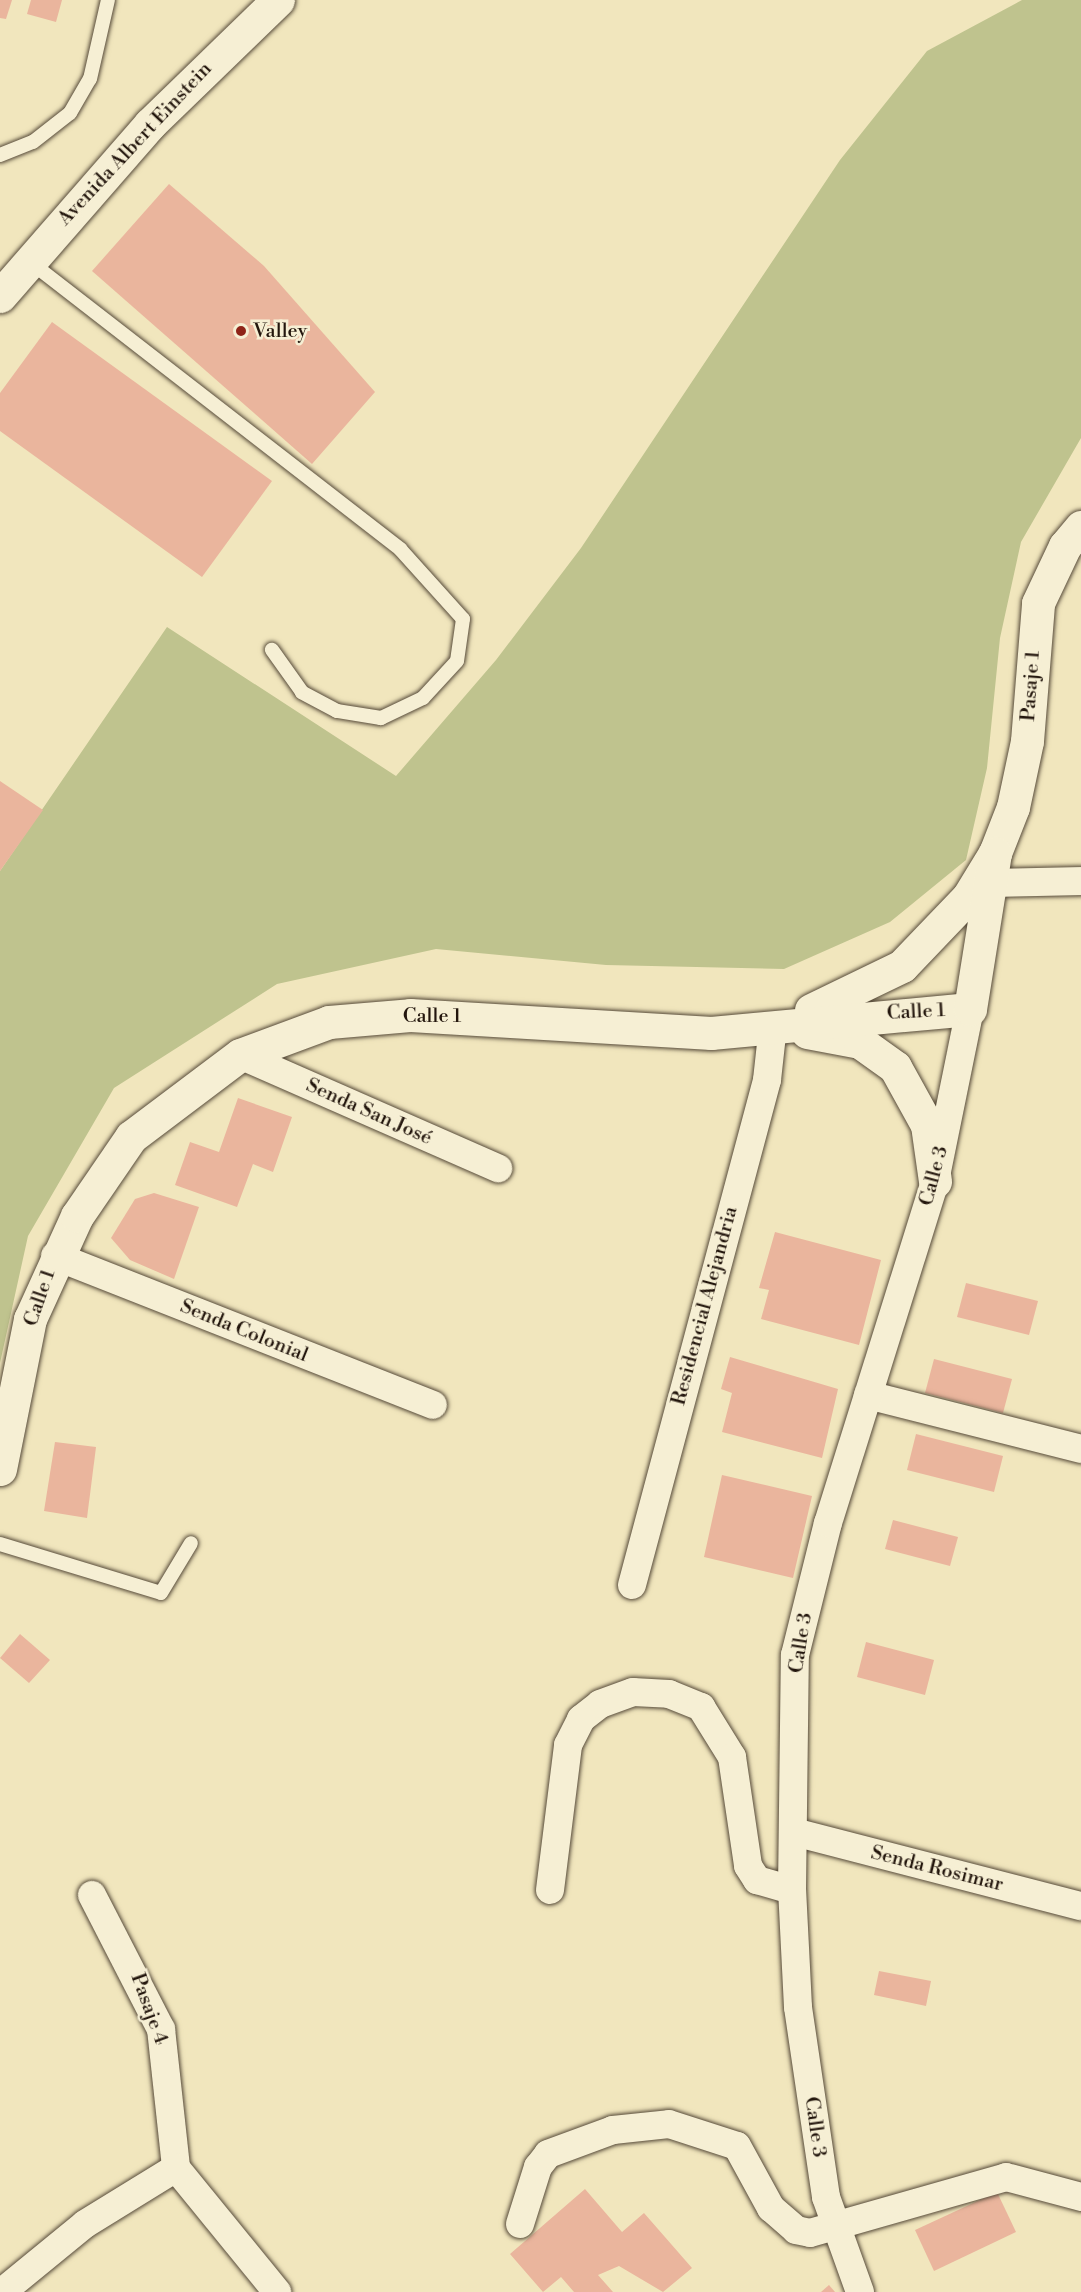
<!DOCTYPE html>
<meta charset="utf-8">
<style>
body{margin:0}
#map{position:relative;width:1081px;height:2292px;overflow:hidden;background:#f1e6bd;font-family:"Libre Bodoni",serif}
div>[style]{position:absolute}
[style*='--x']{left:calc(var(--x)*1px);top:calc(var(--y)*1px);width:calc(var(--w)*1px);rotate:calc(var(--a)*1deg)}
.green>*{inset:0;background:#bfc38e}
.building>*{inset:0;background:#eab59d}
.roads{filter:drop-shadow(0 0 2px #564a39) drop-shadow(0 0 2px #564a39)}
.lane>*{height:14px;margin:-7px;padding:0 7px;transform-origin:7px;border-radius:7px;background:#f6efd4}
.street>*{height:28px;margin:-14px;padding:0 14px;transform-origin:14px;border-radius:14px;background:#f6efd4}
.secondary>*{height:33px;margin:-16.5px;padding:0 16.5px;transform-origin:16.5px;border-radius:16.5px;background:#f6efd4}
.dots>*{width:16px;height:16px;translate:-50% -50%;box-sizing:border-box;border:3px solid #f6efd4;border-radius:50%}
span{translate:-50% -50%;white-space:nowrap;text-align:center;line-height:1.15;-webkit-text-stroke:5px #f6efd4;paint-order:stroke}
.street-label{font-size:20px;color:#23160d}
.poi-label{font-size:20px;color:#23160d}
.left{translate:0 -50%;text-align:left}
</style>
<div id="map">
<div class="green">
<i style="clip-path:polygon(1022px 0,1081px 0,1081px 438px,1021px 542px,1000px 638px,987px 768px,966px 860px,890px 922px,784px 969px,606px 965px,436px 949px,277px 984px,114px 1088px,28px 1236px,0 1363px,0 871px,167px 627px,396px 776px,496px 660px,581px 548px,840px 160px,927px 51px)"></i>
</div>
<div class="building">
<i style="clip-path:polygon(0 0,12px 0,6px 19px,0 18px)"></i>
<i style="clip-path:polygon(31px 0,62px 0,56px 22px,27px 14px)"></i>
<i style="clip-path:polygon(169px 184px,264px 266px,375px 392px,312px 464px,92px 271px)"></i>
<i style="clip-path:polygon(52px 322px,272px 481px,202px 577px,0 431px,0 393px)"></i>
<i style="clip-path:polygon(0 781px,43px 810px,0 871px)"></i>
<i style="clip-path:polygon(238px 1098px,292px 1117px,273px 1172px,253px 1164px,237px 1207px,175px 1185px,190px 1142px,219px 1152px)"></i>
<i style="clip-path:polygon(154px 1193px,199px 1207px,174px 1279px,130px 1260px,111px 1238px,135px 1199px)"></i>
<i style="clip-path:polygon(775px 1232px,881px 1260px,859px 1345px,761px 1319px,769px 1290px,759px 1288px)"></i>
<i style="clip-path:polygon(966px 1283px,1038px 1301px,1029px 1335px,957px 1317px)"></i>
<i style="clip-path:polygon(730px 1357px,838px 1389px,822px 1458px,722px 1432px,732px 1393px,721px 1389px)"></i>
<i style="clip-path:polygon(934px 1359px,1012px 1379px,1003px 1413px,925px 1393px)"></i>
<i style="clip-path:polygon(916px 1434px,1003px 1456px,994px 1492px,907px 1470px)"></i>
<i style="clip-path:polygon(55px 1442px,96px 1447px,87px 1518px,44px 1511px)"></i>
<i style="clip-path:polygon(722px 1475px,812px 1496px,793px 1578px,704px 1557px)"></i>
<i style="clip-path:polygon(893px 1520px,958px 1537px,950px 1566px,885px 1549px)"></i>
<i style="clip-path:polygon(20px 1634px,50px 1660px,29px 1683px,0 1658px)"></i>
<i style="clip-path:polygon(866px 1642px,934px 1660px,925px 1695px,857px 1677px)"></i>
<i style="clip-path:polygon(879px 1971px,931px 1981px,926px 2006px,874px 1995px)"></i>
<i style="clip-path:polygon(585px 2189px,622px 2232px,644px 2213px,692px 2268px,663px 2292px,619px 2266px,598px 2275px,613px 2292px,574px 2292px,561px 2277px,543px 2292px,510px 2254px)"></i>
<i style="clip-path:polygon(997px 2192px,1016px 2232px,934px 2271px,915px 2230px)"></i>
<i style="clip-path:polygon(829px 2285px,835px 2292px,821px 2292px)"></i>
</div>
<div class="roads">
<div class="lane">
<i style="--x:0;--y:155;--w:35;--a:-22"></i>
<i style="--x:33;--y:142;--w:47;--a:-38.1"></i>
<i style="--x:70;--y:113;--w:39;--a:-60"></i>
<i style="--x:90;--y:79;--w:81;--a:-77.2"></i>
<i style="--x:29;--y:261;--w:470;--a:37.8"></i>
<i style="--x:400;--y:549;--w:94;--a:48"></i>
<i style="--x:463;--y:619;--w:42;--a:98.1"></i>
<i style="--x:457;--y:661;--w:50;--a:132.6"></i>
<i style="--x:423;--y:698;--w:47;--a:154.5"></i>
<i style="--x:381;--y:718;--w:45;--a:-171"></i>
<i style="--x:337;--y:711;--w:40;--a:-152"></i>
<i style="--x:302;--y:692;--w:52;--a:-125.5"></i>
<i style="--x:0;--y:1544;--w:168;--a:16.9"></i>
<i style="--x:161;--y:1593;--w:58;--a:-59"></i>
</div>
<div class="street">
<i style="--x:993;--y:883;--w:88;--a:-1.3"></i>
<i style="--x:240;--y:1055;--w:282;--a:23.7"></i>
<i style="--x:55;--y:1256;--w:406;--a:21.5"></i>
<i style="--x:868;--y:1395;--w:220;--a:14.2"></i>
<i style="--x:632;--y:1585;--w:523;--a:-75.03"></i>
<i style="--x:767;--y:1080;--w:54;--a:-83.7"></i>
<i style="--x:794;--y:1832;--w:296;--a:14.5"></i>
<i style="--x:550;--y:1890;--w:146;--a:-82.9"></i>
<i style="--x:568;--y:1745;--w:29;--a:-63"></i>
<i style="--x:581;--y:1719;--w:24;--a:-38"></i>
<i style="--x:600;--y:1704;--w:35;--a:-20"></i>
<i style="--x:633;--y:1692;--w:36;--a:3"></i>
<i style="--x:669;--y:1694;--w:35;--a:22"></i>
<i style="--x:701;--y:1707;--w:59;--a:58.2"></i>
<i style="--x:732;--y:1757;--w:110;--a:81.6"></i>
<i style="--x:748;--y:1866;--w:17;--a:57"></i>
<i style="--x:757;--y:1880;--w:36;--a:16"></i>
<i style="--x:92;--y:1895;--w:151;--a:62.8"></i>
<i style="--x:161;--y:2029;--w:140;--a:83.8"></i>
<i style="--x:176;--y:2168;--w:160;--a:50.8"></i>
<i style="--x:520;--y:2224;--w:60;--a:-72.5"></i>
<i style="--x:538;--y:2167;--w:16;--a:-52"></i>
<i style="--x:548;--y:2154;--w:69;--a:-20.3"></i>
<i style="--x:613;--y:2130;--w:56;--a:-6.1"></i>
<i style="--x:669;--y:2124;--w:71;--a:17.9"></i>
<i style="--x:737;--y:2146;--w:71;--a:61.3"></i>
<i style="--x:771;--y:2208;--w:33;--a:41"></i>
<i style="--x:796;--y:2230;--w:14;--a:12"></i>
<i style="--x:810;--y:2233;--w:204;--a:-15.9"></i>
<i style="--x:1006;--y:2177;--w:78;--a:14.9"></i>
<i style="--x:2;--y:2292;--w:107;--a:-39.3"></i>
<i style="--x:85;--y:2224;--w:107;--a:-31.6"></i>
<i style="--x:860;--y:2292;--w:101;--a:-109.7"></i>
<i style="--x:826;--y:2197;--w:192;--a:-98.4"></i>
<i style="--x:798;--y:2007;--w:117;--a:-92.9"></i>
<i style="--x:792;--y:1890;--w:235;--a:-89.3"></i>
<i style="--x:795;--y:1655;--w:136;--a:-76"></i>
<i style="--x:828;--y:1523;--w:358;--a:-72.6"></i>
<i style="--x:935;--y:1181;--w:176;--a:-78.5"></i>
</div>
<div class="secondary">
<i style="--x:0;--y:296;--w:228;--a:-48.9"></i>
<i style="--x:150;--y:124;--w:178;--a:-44.1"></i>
<i style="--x:811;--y:1010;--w:101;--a:-25.8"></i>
<i style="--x:902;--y:966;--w:95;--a:-46.3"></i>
<i style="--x:968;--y:897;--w:52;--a:-58.5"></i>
<i style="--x:995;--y:853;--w:49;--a:-68.6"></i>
<i style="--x:1013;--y:807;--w:67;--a:-78"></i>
<i style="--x:1027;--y:741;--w:138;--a:-85.4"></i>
<i style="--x:1038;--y:603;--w:63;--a:-64.7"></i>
<i style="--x:1065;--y:546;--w:25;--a:-50"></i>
<i style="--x:807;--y:1032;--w:54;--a:10.7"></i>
<i style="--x:860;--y:1042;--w:43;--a:35.5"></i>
<i style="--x:895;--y:1067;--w:66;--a:61.1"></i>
<i style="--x:927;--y:1125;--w:57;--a:81.9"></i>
<i style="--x:0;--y:1469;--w:153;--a:-78.7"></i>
<i style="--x:30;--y:1319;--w:113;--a:-65.5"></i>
<i style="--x:77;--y:1216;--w:96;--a:-55.6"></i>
<i style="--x:131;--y:1137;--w:136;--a:-37"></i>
<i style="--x:240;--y:1055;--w:95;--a:-20.3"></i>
<i style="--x:329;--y:1022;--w:81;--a:-4.9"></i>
<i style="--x:410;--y:1015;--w:302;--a:3.4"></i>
<i style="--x:711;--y:1033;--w:260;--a:-5.3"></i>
<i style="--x:970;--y:1009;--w:158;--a:-80.9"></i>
</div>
</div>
<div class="dots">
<i style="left:241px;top:331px;background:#8f2418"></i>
</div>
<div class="street-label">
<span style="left:135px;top:144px;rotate:-47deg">Avenida Albert Einstein</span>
<span style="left:1031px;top:686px;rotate:-86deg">Pasaje 1</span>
<span style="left:916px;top:1012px;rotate:-3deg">Calle 1</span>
<span style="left:432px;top:1016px">Calle 1</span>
<span style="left:369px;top:1112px;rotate:24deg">Senda San José</span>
<span style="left:934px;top:1176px;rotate:-75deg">Calle 3</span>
<span style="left:40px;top:1298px;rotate:-71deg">Calle 1</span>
<span style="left:705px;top:1306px;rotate:-75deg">Residencial Alejandria</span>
<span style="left:244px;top:1331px;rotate:22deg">Senda Colonial</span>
<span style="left:801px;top:1643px;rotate:-81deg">Calle 3</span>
<span style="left:937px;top:1869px;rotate:14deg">Senda Rosimar</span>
<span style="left:149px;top:2009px;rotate:70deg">Pasaje 4</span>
<span style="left:815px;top:2127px;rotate:82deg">Calle 3</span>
</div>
<div class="poi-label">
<span class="left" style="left:253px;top:331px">Valley</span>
</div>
</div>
